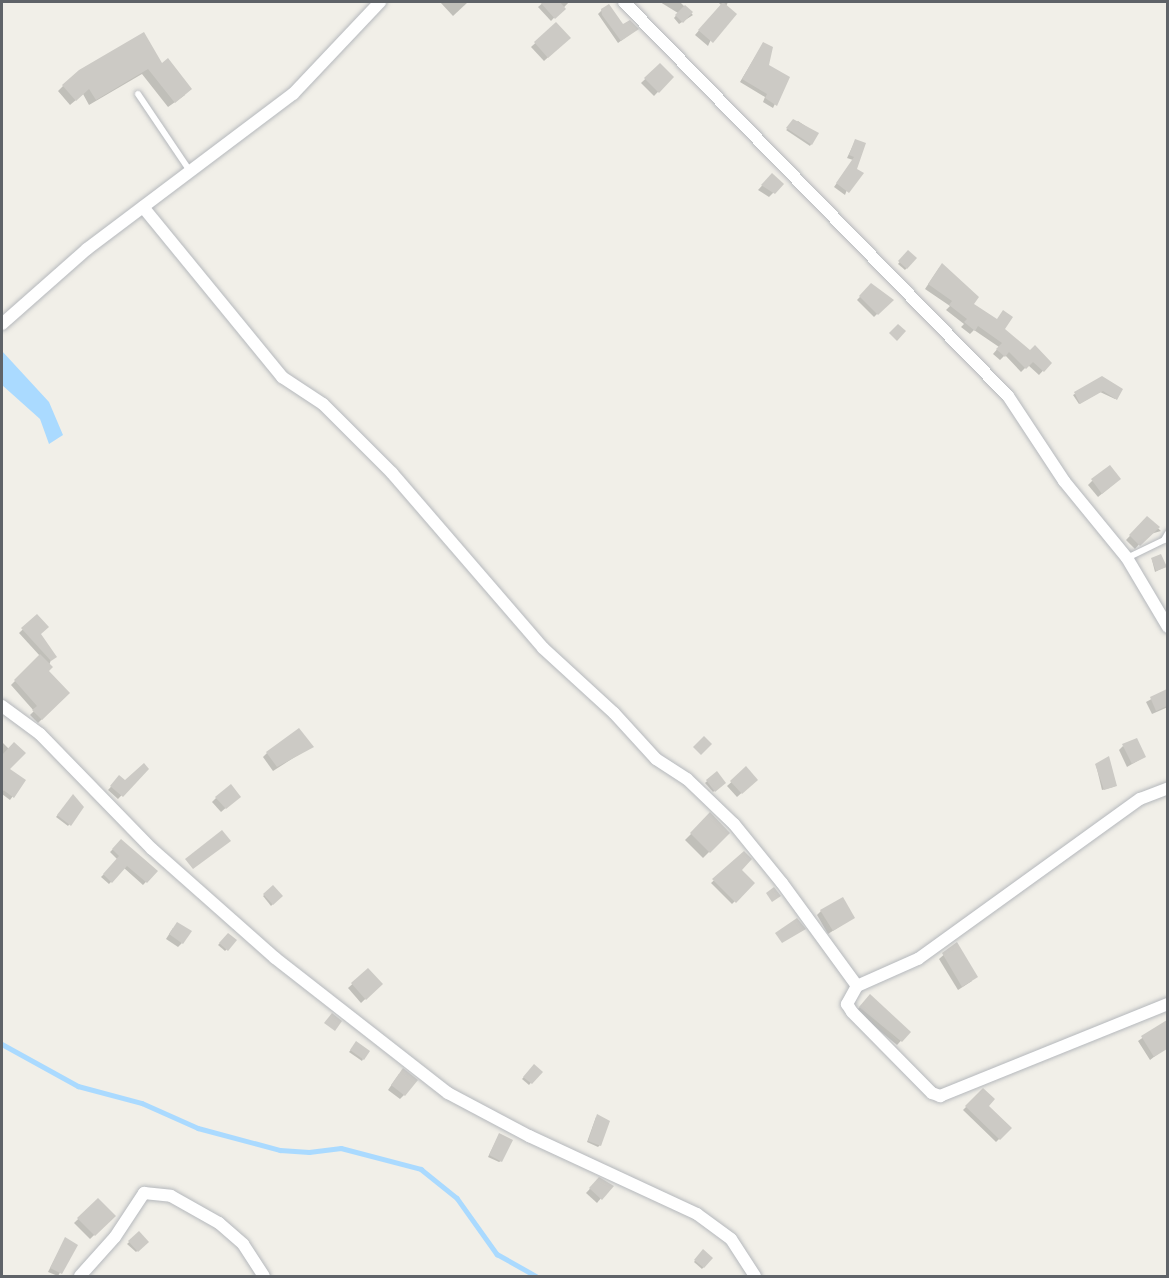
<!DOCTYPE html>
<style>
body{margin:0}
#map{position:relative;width:1169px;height:1278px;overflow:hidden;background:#f1efe8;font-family:"DejaVu Sans",sans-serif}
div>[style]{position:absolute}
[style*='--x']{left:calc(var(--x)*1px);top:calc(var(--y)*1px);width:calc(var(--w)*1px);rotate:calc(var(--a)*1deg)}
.water>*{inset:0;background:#aadaff}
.shadow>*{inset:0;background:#0003}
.stream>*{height:4.5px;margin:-2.25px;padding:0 2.25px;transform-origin:2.25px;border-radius:2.25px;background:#aadaff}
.building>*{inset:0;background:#cccac5}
.roads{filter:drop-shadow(0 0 2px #b5b8bc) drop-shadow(0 0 2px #b5b8bc)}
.lane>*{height:6px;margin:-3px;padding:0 3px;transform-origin:3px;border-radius:3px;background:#fff}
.street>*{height:12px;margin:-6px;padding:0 6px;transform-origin:6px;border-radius:6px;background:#fff}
span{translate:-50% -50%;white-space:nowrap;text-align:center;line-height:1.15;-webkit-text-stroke:6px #fff;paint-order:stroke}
.frame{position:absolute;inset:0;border:3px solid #5f6368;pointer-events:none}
</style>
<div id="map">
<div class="water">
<i style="clip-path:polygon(2px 351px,49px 402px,63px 435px,49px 444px,40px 419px,2px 385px)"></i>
</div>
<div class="shadow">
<i style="clip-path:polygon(440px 2px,468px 2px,453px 16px)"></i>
<i style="clip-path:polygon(544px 2px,569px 2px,551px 21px,538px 7px)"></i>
<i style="clip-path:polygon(660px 2px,680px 2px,693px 15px,679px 24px,674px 18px,678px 13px)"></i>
<i style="clip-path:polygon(718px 2px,728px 2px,708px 46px,695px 35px,721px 5px)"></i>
<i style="clip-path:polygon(602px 10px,623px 26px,637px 29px,618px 43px,598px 14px)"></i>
<i style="clip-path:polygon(556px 24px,569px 38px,544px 61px,531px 47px)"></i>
<i style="clip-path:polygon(761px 47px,767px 66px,788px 77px,773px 108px,763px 102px,765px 97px,740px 82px)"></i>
<i style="clip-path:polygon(660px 65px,672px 77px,654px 96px,641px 83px)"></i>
<i style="clip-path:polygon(162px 66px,185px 95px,168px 107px,142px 74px,89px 105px,83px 94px,70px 105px,58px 91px,63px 86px)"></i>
<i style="clip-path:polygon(798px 121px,817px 134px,810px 146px,786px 130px)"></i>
<i style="clip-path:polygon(855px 141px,864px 144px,845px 195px,834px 187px,853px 160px,847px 158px)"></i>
<i style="clip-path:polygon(772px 175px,782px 184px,769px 197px,758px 190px)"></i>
<i style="clip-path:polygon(908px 252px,915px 258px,905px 270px,898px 264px)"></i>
<i style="clip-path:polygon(939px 268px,972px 304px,1030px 352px,1050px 363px,1039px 375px,1028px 365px,1021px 372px,1005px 355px,1000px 360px,993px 354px,999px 347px,974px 330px,970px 334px,961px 327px,964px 324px,946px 310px,950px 306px,925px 289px)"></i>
<i style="clip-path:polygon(871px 285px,891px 300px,874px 317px,857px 300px)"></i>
<i style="clip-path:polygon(1102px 378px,1121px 390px,1115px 399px,1100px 392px,1079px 404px,1073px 395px)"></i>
<i style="clip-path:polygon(1092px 481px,1115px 483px,1098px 497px,1088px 485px)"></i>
<i style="clip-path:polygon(1147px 518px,1161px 531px,1147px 535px,1135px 549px,1126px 540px)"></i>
<i style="clip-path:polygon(1152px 560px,1163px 568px,1155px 572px)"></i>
<i style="clip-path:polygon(37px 616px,40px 634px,51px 660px,47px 671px,68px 693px,38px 723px,30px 715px,34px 711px,11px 685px,40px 656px,19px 633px)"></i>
<i style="clip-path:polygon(1168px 690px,1168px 707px,1152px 714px,1146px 702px)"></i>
<i style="clip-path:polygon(2px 742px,9px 749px,8px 769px,24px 781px,10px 800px,2px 794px,5px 785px,2px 781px)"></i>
<i style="clip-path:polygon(312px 746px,273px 771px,263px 757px,267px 753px)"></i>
<i style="clip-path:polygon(1123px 746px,1144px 757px,1127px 767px,1119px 750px)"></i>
<i style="clip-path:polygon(1096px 765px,1115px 786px,1113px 787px,1102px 790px)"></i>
<i style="clip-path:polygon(147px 769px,118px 799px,108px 790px,120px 777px,125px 782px)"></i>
<i style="clip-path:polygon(746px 769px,756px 780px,737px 797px,727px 786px)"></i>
<i style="clip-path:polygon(716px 773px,724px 783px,713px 792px,705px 783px)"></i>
<i style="clip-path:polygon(73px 796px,82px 807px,68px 826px,56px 817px)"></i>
<i style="clip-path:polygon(216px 798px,235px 800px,221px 812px,212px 802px)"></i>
<i style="clip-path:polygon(710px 815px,728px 833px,703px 858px,685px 840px)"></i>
<i style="clip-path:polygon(121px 841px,156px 871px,143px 885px,124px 868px,109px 884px,101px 877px,118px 860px,110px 852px)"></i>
<i style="clip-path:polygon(744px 853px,740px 870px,753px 883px,732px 904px,711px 883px)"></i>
<i style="clip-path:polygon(273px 887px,281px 896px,271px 906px,263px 896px)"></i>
<i style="clip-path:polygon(821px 911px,854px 917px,828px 934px,817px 915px)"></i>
<i style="clip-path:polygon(173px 928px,182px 943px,178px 947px,166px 939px)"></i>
<i style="clip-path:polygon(228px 935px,235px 941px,225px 951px,218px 945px)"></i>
<i style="clip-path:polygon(956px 944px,972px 981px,958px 990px,939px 959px)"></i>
<i style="clip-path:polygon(368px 970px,381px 984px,361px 1003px,348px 988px)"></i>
<i style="clip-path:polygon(870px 996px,909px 1032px,897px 1045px,856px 1011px)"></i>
<i style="clip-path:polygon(1168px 1020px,1168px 1035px,1157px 1041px,1163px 1050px,1150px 1060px,1138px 1041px)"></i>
<i style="clip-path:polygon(355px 1045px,363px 1059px,362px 1061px,349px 1052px)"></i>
<i style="clip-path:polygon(534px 1066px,540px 1072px,529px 1085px,522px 1079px)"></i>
<i style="clip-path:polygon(399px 1074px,404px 1095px,400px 1099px,388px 1090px)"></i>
<i style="clip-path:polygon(983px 1090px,987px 1106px,1010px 1128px,996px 1142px,963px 1110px)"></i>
<i style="clip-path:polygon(596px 1117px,600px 1145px,598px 1147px,587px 1142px)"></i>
<i style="clip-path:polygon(498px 1137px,501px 1161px,499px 1162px,488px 1157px)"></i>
<i style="clip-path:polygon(599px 1179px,611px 1186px,597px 1203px,586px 1193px)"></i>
<i style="clip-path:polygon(98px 1200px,114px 1216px,90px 1239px,74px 1223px)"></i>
<i style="clip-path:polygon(139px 1233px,147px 1242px,136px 1252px,127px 1244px)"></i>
<i style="clip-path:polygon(65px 1239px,76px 1245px,58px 1276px,48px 1272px)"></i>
<i style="clip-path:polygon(703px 1251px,711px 1258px,702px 1269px,694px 1262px)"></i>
</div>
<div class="stream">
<i style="--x:2;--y:1044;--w:87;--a:28.9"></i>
<i style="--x:78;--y:1086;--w:66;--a:14.9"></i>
<i style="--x:142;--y:1103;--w:61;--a:24.1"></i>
<i style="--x:198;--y:1128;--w:85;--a:15"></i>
<i style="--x:280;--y:1150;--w:29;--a:4"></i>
<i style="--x:309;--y:1152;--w:32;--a:-7"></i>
<i style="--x:341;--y:1148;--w:83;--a:14.7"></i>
<i style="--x:421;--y:1169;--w:46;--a:38.9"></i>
<i style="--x:457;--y:1198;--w:69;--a:54.5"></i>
<i style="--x:497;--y:1254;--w:45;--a:29.4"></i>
</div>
<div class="building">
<i style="clip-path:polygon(540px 2px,560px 2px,566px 9px,555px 19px)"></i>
<i style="clip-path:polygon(723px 2px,737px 14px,713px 43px,698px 30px)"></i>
<i style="clip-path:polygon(609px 4px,623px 24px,630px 20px,639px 29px,621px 41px,602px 15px,601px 9px)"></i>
<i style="clip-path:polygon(685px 5px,693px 12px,683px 23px,675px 15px)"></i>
<i style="clip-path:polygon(556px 22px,571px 38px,548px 58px,534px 42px)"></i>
<i style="clip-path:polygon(144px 32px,162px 63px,168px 58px,192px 89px,175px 103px,148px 69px,96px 100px,89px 89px,76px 101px,62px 85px,79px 70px)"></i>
<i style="clip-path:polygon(763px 42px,773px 47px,769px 65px,790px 77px,777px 106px,765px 98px,767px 94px,742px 79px)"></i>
<i style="clip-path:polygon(660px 63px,674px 77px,659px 93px,644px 78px)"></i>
<i style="clip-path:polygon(793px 119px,819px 133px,812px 145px,786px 128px)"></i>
<i style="clip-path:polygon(855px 139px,866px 143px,857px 169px,864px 173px,849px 193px,836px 183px,854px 157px,849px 155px)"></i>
<i style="clip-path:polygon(772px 173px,784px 184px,775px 194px,761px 185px)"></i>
<i style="clip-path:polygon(908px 250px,917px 258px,907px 269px,898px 261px)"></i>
<i style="clip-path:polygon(942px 263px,979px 297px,974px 304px,997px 319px,1003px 310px,1013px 317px,1005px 329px,1030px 350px,1035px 345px,1052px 363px,1044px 372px,1033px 362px,1026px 369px,1009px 352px,1005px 357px,996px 349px,1002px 343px,978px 326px,975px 331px,964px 322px,967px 319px,949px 305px,952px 301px,928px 284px)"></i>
<i style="clip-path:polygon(871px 283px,894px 300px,878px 315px,859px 296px)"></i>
<i style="clip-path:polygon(898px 324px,906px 331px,897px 341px,889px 333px)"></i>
<i style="clip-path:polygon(1102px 376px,1123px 389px,1117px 400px,1103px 391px,1080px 404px,1074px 392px)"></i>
<i style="clip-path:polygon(1110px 465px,1121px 479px,1102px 494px,1091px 479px)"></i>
<i style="clip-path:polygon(1147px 516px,1160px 527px,1140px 546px,1129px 535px)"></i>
<i style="clip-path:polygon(1161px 554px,1167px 567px,1156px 571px,1151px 558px)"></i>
<i style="clip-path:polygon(37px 614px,49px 627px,41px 634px,57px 657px,51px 661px,21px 628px)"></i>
<i style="clip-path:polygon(40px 654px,53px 667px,49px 671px,70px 693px,42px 720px,32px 710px,37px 706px,14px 680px)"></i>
<i style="clip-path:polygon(1167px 689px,1167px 706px,1156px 711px,1150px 697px)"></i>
<i style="clip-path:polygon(299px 728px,314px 747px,277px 767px,266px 752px)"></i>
<i style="clip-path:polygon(704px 736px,712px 744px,701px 755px,693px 747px)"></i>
<i style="clip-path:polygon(1137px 738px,1146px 757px,1132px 764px,1122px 744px)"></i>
<i style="clip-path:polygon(14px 742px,26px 753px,10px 769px,26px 780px,14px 798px,2px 789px,2px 755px)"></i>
<i style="clip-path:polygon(1109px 756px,1117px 786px,1104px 790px,1095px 764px)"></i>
<i style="clip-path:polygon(144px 763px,149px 769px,123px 797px,110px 786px,119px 775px,125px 780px)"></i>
<i style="clip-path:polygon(746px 766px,758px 780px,742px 794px,730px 781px)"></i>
<i style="clip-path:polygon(717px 771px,726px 783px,715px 792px,706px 780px)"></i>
<i style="clip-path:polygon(231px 784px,241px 797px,226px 809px,215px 797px)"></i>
<i style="clip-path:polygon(73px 794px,84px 807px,71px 826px,57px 815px)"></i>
<i style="clip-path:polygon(710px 812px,730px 833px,710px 853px,690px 833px)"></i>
<i style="clip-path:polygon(222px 830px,231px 841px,193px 869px,185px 859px)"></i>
<i style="clip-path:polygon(121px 839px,158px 871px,147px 883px,127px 866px,112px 883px,103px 874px,119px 856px,112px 849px)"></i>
<i style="clip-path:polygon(744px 851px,752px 859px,742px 870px,755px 883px,736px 903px,712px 879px)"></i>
<i style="clip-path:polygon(273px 885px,283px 896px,273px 905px,263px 894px)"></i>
<i style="clip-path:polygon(774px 887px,781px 896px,772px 902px,766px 893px)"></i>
<i style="clip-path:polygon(843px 897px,855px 918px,833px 931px,820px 910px)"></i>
<i style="clip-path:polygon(797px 918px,806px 929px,782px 943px,775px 933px)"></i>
<i style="clip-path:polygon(177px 922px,192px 931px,183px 944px,169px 934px)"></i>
<i style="clip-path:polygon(228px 933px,237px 940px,228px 951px,219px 943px)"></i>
<i style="clip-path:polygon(957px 942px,978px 977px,962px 987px,942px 953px)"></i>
<i style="clip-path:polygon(368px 968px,383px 984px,366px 1000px,351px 983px)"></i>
<i style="clip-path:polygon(870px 994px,911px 1032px,902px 1042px,859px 1007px)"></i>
<i style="clip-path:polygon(332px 1013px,342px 1021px,335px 1031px,324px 1023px)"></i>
<i style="clip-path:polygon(1167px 1020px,1167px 1049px,1154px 1057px,1141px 1036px)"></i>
<i style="clip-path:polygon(356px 1041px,370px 1051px,364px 1060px,350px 1050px)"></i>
<i style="clip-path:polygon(534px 1064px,543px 1072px,532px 1084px,523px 1077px)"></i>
<i style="clip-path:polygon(403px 1068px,418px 1080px,405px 1096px,391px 1085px)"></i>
<i style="clip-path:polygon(983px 1088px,995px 1099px,989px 1106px,1012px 1128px,1000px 1140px,965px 1106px)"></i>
<i style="clip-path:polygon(597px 1114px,610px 1121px,601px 1146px,588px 1141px)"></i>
<i style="clip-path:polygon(499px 1133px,513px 1140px,502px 1162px,489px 1155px)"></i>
<i style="clip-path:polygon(599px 1177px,614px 1186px,602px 1200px,589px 1188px)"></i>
<i style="clip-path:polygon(98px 1198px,116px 1216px,95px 1236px,77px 1218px)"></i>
<i style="clip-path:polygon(139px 1231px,149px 1242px,138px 1252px,128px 1241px)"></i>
<i style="clip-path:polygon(65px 1237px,78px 1245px,62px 1274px,50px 1268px)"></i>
<i style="clip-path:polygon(703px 1249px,713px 1258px,704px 1268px,694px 1260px)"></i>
</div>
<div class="roads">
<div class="lane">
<i style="--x:138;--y:94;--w:93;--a:56"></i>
<i style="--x:1127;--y:558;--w:41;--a:-25.9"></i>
<i style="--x:1164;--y:540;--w:8;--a:-60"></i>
</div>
<div class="street">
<i style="--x:624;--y:2;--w:550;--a:45.74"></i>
<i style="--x:1008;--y:396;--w:102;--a:56.6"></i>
<i style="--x:1064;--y:481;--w:99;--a:50.7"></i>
<i style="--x:1127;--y:558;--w:80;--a:59.3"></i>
<i style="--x:143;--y:207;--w:220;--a:50.7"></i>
<i style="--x:282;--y:377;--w:49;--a:33.4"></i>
<i style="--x:323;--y:404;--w:98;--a:45"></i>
<i style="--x:392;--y:473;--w:231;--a:49.2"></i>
<i style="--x:543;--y:648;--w:96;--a:42.5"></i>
<i style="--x:614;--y:713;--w:62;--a:47.6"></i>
<i style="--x:656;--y:759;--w:37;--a:33"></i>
<i style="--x:687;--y:779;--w:65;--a:43.8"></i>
<i style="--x:734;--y:824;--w:76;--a:50.9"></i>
<i style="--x:782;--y:883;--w:127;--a:53.9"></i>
<i style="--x:857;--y:986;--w:67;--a:-23.9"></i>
<i style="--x:918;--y:959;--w:274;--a:-35.8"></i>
<i style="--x:1140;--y:799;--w:30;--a:-21"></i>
<i style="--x:2;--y:324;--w:113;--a:-41.4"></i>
<i style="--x:87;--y:249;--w:258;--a:-37"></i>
<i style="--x:293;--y:94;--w:127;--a:-46.6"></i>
<i style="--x:2;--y:706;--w:47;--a:36.4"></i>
<i style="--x:40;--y:734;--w:161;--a:45.8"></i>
<i style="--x:152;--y:849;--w:164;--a:41.5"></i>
<i style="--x:275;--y:958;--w:219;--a:38"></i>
<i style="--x:448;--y:1093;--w:92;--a:28"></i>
<i style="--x:529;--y:1136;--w:185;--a:24.9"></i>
<i style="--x:697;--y:1214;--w:42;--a:36.3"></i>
<i style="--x:731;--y:1239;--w:44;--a:57"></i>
<i style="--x:857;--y:986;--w:21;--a:119"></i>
<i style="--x:847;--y:1004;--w:9;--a:58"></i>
<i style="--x:852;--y:1012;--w:114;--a:45.4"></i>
<i style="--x:932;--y:1093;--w:9;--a:21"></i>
<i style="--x:940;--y:1096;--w:246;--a:-22"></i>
<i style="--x:80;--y:1276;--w:52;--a:-48.1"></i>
<i style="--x:115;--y:1237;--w:53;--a:-56.6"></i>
<i style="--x:144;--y:1193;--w:27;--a:6"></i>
<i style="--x:171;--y:1196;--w:55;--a:29.4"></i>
<i style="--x:219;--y:1223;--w:32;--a:41"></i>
<i style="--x:243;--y:1244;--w:38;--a:57"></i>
</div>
</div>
<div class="frame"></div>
</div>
